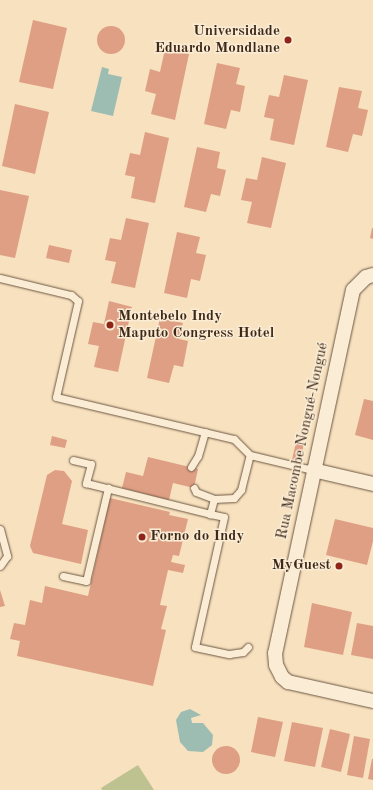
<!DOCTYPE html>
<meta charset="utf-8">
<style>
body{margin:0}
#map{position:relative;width:373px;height:790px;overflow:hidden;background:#f7e1be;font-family:"Old Standard TT",serif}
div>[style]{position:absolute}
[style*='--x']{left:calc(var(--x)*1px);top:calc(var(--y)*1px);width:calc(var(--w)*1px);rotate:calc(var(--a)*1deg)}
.green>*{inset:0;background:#bec290}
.water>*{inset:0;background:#9dbdb2}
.building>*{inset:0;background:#df9f84}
.round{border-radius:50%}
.roads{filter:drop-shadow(0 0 1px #6c5642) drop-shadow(0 0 1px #6c5642)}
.service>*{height:7px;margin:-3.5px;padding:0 3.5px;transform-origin:3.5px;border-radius:3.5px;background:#faecd5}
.minor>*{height:14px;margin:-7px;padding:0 7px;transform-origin:7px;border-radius:7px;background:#faecd5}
.dots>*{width:11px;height:11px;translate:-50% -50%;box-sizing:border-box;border:2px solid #faecd5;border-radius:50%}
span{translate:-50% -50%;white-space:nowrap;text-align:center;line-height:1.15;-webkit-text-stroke:3px #faecd5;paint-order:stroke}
.poi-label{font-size:15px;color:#3e2818;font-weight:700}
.right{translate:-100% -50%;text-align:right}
.left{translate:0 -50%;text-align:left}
.street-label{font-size:15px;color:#3e2818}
</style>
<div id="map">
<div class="green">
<i style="clip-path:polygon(138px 765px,154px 790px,102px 790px,101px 788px)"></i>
</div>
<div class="water">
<i style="clip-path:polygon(102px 67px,109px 69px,108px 74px,122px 77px,113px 116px,91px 111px)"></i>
<i style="clip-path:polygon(190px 709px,201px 715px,191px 718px,192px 723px,203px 723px,213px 735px,212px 745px,203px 752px,188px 751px,180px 742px,176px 720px,181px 712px)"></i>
</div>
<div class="building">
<i style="clip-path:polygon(33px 20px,67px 28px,53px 89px,19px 82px)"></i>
<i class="round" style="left:97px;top:26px;width:28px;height:28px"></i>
<i style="clip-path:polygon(165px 49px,189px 54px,175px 120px,151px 114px,156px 94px,145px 91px,150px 69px,160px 72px)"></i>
<i style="clip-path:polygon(217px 63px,240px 68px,236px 84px,245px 86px,240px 112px,231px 110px,226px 129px,204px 124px)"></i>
<i style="clip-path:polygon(284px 75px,308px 80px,294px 145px,270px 140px,274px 119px,264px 117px,269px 95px,279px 97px)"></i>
<i style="clip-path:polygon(339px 87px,362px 91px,358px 108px,368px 110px,362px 136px,353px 134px,348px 152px,326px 147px)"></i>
<i style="clip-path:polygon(15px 104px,49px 112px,35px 174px,2px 166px)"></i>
<i style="clip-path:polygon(145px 132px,169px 138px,155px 203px,131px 198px,135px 177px,125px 175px,130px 153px,140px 155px)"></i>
<i style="clip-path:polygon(197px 147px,220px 152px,217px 168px,226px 170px,220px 196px,211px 194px,206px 212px,184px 207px)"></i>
<i style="clip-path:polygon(262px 157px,286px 163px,271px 228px,247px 223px,252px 202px,241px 200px,246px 178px,257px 180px)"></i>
<i style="clip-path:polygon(0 190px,29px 196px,15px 258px,0 255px)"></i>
<i style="clip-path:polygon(126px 218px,149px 223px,135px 288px,111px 283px,116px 262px,105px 260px,110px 238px,121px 240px)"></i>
<i style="clip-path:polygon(372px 228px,373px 228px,373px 239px,370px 238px)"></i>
<i style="clip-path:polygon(177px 232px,200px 237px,196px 253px,206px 255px,200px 281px,191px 279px,187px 298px,164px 293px)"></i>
<i style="clip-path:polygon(49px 245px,72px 250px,69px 263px,46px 258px)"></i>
<i style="clip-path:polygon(109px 301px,132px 307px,118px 372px,94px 367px,99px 346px,88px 344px,93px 322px,104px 324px)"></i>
<i style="clip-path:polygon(160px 318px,183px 323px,179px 339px,188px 341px,183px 367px,174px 365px,169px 383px,147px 378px)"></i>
<i style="clip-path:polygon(364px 399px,373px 401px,373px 440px,355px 435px)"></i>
<i style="clip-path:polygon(52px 436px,67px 440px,65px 448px,50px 445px)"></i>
<i style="clip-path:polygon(296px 442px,304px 444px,300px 462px,292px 460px)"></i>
<i style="clip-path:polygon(148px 457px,198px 469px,194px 488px,173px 483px,169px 500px,122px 488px,126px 472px,143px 476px)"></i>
<i style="clip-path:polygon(55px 470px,64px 471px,72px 481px,62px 524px,88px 530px,81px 564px,33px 553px,30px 546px,47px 475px)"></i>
<i style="clip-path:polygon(110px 498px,170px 512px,169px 515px,188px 519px,179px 556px,173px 555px,171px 562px,185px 565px,183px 573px,168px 570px,160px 605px,167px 606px,161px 629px,166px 630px,153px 686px,17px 656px,20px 641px,10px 639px,14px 623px,25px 625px,30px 600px,42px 603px,45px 586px,88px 596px)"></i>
<i style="clip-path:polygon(335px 519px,373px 528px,373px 541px,367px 565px,326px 555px)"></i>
<i style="clip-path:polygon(0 590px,5px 606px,0 607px)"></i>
<i style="clip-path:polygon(312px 603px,352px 612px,343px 655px,304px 647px)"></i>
<i style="clip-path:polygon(357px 623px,373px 626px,373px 659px,351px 655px)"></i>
<i style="clip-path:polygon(258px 717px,283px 722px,275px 757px,251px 752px)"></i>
<i style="clip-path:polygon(292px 722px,323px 728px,315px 767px,284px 761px)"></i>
<i style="clip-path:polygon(330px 729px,350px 734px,341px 772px,321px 767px)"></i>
<i style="clip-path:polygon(354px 736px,370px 739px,363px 778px,347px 775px)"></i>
<i class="round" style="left:212px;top:746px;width:28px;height:28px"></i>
<i style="clip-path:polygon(372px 759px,373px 759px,373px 780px,368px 779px)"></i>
</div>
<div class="roads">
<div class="service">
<i style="--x:0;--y:278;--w:73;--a:13.5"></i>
<i style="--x:71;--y:295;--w:9;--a:41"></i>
<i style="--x:78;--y:301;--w:98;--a:102.9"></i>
<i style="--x:56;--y:397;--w:183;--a:13.3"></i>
<i style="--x:234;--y:439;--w:23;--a:45"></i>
<i style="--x:250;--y:455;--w:65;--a:13.4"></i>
<i style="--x:73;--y:460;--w:18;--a:13"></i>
<i style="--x:91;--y:464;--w:20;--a:105"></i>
<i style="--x:86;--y:483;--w:128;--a:14"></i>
<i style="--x:191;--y:467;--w:13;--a:-58"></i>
<i style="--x:198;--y:456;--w:25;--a:-74"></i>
<i style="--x:194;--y:488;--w:4;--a:63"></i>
<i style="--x:196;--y:492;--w:19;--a:21"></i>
<i style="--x:214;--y:499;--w:20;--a:-3"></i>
<i style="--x:234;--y:498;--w:11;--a:-49"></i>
<i style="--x:241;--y:490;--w:36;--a:-76"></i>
<i style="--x:214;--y:499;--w:16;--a:105"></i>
<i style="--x:210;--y:514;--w:14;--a:12"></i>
<i style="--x:224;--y:517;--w:133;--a:102.6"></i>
<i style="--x:195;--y:647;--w:35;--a:12"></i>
<i style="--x:229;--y:654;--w:14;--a:-8"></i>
<i style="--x:243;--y:652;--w:7;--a:-45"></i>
<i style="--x:0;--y:529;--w:28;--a:75"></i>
<i style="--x:7;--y:556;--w:12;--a:125"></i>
<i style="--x:63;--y:576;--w:24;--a:12"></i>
<i style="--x:86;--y:581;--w:96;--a:-76.7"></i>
</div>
<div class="minor">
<i style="--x:373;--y:275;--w:7;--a:164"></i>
<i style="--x:366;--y:277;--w:18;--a:135"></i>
<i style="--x:353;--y:290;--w:371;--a:102.1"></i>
<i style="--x:275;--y:653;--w:12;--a:85"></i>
<i style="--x:276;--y:665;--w:13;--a:63"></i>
<i style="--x:282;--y:677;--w:8;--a:40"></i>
<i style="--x:288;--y:682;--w:87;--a:12.6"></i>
<i style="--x:313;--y:470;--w:62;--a:13.1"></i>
</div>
</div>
<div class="dots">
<i style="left:288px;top:40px;background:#8f2418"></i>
<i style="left:110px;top:325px;background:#8f2418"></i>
<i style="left:142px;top:537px;background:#8f2418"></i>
<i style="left:339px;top:566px;background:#8f2418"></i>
</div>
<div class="poi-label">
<span class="right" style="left:280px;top:40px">Universidade<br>Eduardo Mondlane</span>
<span class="left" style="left:118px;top:325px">Montebelo Indy<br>Maputo Congress Hotel</span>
<span class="left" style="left:150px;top:537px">Forno do Indy</span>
<span class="right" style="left:331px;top:566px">MyGuest</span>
</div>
<div class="street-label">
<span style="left:303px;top:441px;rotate:-78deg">Rua Macombe Nongué-Nongué</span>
</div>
</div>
